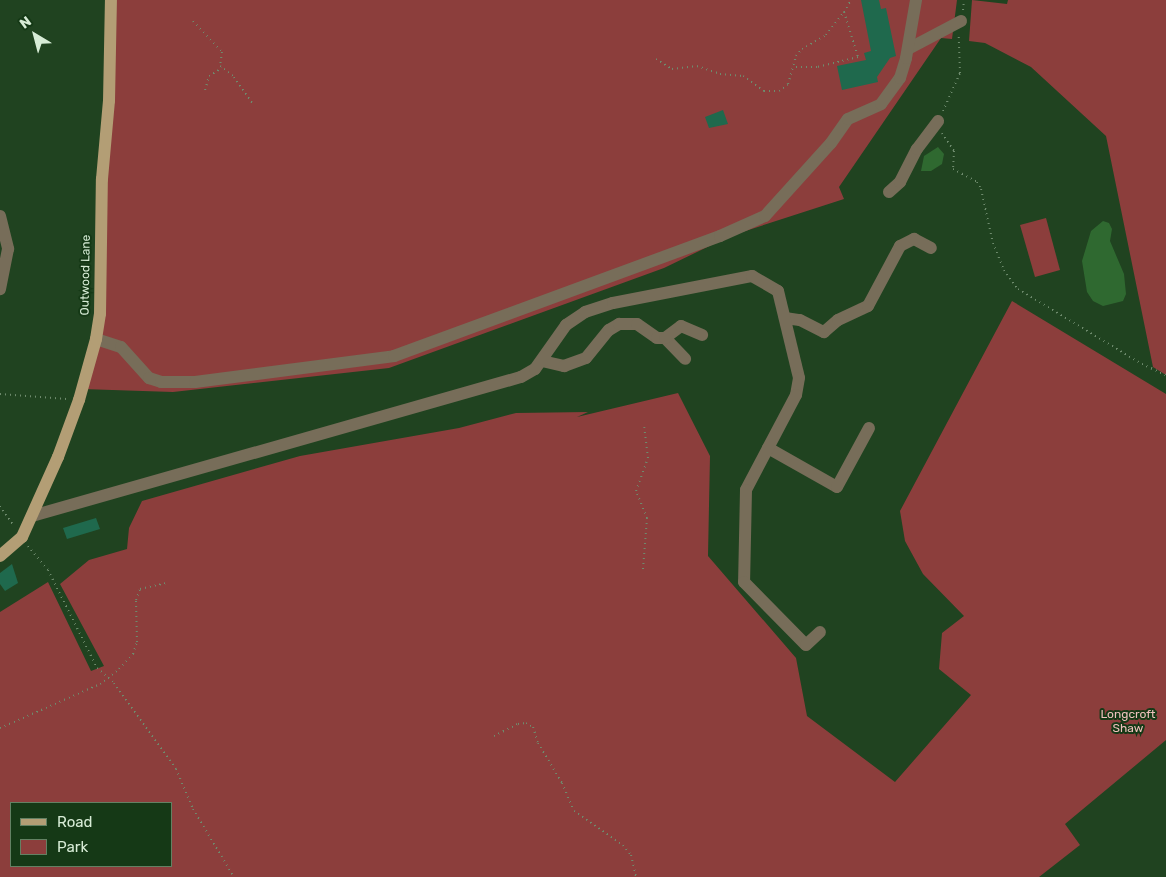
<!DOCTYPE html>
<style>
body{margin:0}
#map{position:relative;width:1166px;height:877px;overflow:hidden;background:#204320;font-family:Rubik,sans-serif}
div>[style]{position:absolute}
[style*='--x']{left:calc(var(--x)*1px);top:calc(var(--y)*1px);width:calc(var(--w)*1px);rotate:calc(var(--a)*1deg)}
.green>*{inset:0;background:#8c3e3c}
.water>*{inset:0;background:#2f6930}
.building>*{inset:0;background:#1f694d}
.path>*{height:2px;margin-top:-1px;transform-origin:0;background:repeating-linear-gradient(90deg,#6e8b6d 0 1px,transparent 0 5px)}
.minor>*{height:12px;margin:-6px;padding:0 6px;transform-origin:6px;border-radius:6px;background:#776d59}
.major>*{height:12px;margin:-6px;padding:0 6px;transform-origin:6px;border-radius:6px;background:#b39e75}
span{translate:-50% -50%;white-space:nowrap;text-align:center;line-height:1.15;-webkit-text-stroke:4px #153916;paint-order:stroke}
.street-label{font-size:12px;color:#d7ecd6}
.park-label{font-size:12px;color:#f0c1bd}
.legend{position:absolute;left:10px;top:802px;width:162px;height:65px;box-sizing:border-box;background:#153916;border:1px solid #638163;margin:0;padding:6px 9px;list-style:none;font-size:15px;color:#d7ecd6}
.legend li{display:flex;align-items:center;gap:10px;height:25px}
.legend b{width:25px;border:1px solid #638163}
.north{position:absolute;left:10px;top:10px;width:50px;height:50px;-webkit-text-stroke:4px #153916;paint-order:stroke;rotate:323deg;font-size:14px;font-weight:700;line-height:20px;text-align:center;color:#d7ecd6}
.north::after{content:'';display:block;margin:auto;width:18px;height:22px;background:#d7ecd6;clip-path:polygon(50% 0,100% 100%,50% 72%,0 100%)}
</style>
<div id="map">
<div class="green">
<i style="clip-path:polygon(111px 0,957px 0,952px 39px,941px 38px,839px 187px,844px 199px,730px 236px,664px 268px,389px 368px,173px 392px,82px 389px,96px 339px)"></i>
<i style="clip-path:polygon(972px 0,1007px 4px,1008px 0,1166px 0,1166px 375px,1153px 367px,1106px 136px,1031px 67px,985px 43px,969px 41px)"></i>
<i style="clip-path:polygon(1046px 218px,1060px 270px,1035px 277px,1020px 225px)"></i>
<i style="clip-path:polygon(evenodd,1012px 301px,1166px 394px,1166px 740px,1065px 824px,1080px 845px,1039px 877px,0 877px,0 612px,48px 582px,91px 671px,104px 666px,60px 584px,89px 560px,127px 549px,129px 528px,142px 501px,300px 456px,459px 428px,516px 413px,588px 412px,577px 417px,678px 393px,710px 456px,708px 556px,796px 658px,807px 716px,895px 782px,971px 695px,939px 669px,942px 633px,964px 616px,923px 574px,905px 541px,900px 511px,1012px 301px,11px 803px,171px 803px,171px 866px,11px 866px,11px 803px)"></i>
</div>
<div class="water">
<i style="clip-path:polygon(938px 147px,944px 154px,942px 164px,931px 171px,921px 171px,924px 156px)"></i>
<i style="clip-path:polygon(1103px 221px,1109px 223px,1112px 229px,1110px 241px,1124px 274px,1126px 294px,1123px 301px,1103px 306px,1093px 301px,1087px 292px,1082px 261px,1091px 231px)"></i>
</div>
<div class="building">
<i style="clip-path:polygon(861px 0,879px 0,881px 9px,886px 8px,896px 56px,890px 58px,877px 77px,878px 82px,842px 90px,837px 66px,866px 60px,864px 53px,871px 51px)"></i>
<i style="clip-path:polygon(723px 110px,728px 124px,709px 128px,705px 117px)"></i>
<i style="clip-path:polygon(96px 518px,100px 529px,67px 539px,63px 528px)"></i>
<i style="clip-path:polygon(12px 564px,18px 583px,5px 591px,0 584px,0 573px)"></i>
</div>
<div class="path">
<i style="--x:963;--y:10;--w:10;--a:-84"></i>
<i style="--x:844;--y:12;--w:14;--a:-60"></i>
<i style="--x:193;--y:21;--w:42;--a:46.9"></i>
<i style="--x:222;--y:52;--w:14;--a:98"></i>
<i style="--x:220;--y:66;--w:18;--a:38"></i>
<i style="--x:234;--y:77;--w:33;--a:55"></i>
<i style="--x:656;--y:59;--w:19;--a:32"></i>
<i style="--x:672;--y:69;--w:25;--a:-7"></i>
<i style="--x:697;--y:66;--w:24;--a:19"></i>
<i style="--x:720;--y:74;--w:23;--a:5"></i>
<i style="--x:743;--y:76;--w:26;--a:36"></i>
<i style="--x:764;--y:91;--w:15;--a:0"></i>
<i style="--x:779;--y:91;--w:11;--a:-38"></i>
<i style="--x:788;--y:84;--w:29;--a:-74"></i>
<i style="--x:796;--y:56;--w:9;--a:-49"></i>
<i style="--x:802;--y:49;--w:28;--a:-30"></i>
<i style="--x:826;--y:35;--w:29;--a:-52"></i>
<i style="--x:844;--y:12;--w:47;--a:72.7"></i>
<i style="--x:858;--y:57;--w:42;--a:166.3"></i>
<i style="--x:817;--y:67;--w:23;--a:180"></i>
<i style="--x:205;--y:90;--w:15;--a:-74"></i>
<i style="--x:209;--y:76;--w:15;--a:-32"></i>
<i style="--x:943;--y:111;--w:42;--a:-65.9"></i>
<i style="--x:960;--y:73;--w:38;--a:-92"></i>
<i style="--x:942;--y:133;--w:22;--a:56"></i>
<i style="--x:954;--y:151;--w:18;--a:93"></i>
<i style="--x:953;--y:169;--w:27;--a:28"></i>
<i style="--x:977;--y:182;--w:8;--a:60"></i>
<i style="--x:981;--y:189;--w:55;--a:77.5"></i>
<i style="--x:993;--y:243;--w:29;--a:68"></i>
<i style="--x:1004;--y:270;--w:24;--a:54"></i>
<i style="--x:1018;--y:289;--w:145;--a:31.2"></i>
<i style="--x:1142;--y:364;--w:26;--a:25"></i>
<i style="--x:0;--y:394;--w:67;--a:4.3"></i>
<i style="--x:0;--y:506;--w:24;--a:55"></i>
<i style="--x:28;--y:546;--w:31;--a:50"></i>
<i style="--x:48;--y:570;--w:110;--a:63.4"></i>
<i style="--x:97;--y:668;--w:23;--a:41"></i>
<i style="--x:114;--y:683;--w:106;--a:54.2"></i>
<i style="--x:176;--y:769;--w:43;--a:67"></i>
<i style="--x:193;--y:809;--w:79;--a:58.9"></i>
<i style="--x:643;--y:569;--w:51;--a:-85.5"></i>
<i style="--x:647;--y:518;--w:29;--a:-112"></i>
<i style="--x:636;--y:491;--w:35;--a:-70"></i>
<i style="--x:648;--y:458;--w:31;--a:-97"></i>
<i style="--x:0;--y:728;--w:109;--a:-23.7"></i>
<i style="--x:100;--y:684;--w:24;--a:-38"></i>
<i style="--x:119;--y:669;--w:21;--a:-47"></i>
<i style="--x:133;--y:654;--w:13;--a:-72"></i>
<i style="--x:137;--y:642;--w:42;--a:-91.4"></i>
<i style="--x:136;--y:600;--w:12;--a:-70"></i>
<i style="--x:140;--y:589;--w:27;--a:-13"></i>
<i style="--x:494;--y:736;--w:27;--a:-27"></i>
<i style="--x:518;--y:724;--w:8;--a:-7"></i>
<i style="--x:526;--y:723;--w:8;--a:30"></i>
<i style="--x:533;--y:727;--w:17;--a:73"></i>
<i style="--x:538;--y:743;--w:47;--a:59"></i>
<i style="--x:562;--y:783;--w:30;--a:67"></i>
<i style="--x:574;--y:811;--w:60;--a:34.8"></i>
<i style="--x:623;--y:845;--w:13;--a:51"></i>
<i style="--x:631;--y:855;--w:23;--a:77"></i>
</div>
<div class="minor">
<i style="--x:908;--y:49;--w:60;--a:-27.8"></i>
<i style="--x:889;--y:192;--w:15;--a:-42"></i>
<i style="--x:900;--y:182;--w:37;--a:-63"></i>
<i style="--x:917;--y:149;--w:35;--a:-53"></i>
<i style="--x:0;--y:216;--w:34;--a:76"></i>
<i style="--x:8;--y:249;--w:41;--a:101.3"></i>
<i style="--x:785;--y:318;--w:15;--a:8"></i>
<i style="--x:800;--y:320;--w:27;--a:27"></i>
<i style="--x:824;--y:332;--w:18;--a:-41"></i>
<i style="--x:838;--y:320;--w:33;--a:-25"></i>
<i style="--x:868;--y:306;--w:68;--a:-61.9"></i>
<i style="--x:900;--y:246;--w:16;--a:-27"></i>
<i style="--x:914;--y:239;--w:19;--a:28"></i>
<i style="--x:665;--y:338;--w:29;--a:46"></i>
<i style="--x:96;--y:339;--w:26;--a:18"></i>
<i style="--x:121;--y:347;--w:42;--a:47.9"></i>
<i style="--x:149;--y:378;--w:13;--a:18"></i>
<i style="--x:161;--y:382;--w:34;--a:0"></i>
<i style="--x:195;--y:382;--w:201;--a:-7.4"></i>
<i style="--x:394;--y:356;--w:347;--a:-20.2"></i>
<i style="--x:720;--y:236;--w:49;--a:-24"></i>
<i style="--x:765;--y:216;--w:98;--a:-47.9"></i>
<i style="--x:831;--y:143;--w:29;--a:-55"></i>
<i style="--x:848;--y:119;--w:36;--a:-24"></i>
<i style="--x:881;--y:104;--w:32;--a:-54"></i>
<i style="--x:900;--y:78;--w:21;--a:-73"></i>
<i style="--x:906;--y:58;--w:59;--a:-80.2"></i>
<i style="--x:542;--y:361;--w:23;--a:13"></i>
<i style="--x:564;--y:366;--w:23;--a:-20"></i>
<i style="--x:586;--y:358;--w:36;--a:-51"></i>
<i style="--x:609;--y:330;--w:12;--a:-31"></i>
<i style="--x:619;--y:324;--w:18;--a:0"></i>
<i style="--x:637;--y:324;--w:24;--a:35"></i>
<i style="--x:657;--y:338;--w:8;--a:0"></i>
<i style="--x:665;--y:338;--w:20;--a:-37"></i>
<i style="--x:681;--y:326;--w:23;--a:23"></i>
<i style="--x:768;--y:448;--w:79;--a:29.5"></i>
<i style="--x:837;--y:487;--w:67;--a:-61.5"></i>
<i style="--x:32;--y:516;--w:508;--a:-15.87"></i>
<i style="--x:521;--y:377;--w:16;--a:-30"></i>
<i style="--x:535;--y:369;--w:54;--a:-54.8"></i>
<i style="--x:566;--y:325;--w:23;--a:-34"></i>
<i style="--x:585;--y:312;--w:29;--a:-18"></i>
<i style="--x:613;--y:303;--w:142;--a:-11"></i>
<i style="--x:752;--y:276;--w:30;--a:30"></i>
<i style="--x:778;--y:291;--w:89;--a:76.4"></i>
<i style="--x:799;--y:378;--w:17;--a:100"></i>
<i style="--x:796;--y:395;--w:107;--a:117.8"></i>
<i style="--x:746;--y:490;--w:92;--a:91.2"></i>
<i style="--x:744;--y:582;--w:88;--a:45.5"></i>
<i style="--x:806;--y:645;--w:19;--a:-43"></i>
</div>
<div class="major">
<i style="--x:0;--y:556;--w:29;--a:-41"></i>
<i style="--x:22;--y:537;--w:88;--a:-65.8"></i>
<i style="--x:58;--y:457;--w:61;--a:-69.8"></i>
<i style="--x:79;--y:400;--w:63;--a:-74.4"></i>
<i style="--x:96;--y:339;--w:25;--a:-81"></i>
<i style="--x:100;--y:314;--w:135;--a:-89.2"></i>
<i style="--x:102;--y:179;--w:78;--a:-84.9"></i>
<i style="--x:109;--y:101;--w:101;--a:-88.9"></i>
</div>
<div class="street-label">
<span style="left:86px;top:275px;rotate:-89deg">Outwood Lane</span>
</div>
<div class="park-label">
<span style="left:1128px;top:722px">Longcroft<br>Shaw</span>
</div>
<ul class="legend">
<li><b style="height:6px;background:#b39e75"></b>Road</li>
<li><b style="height:14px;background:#8c3e3c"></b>Park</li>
</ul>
<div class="north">N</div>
</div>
